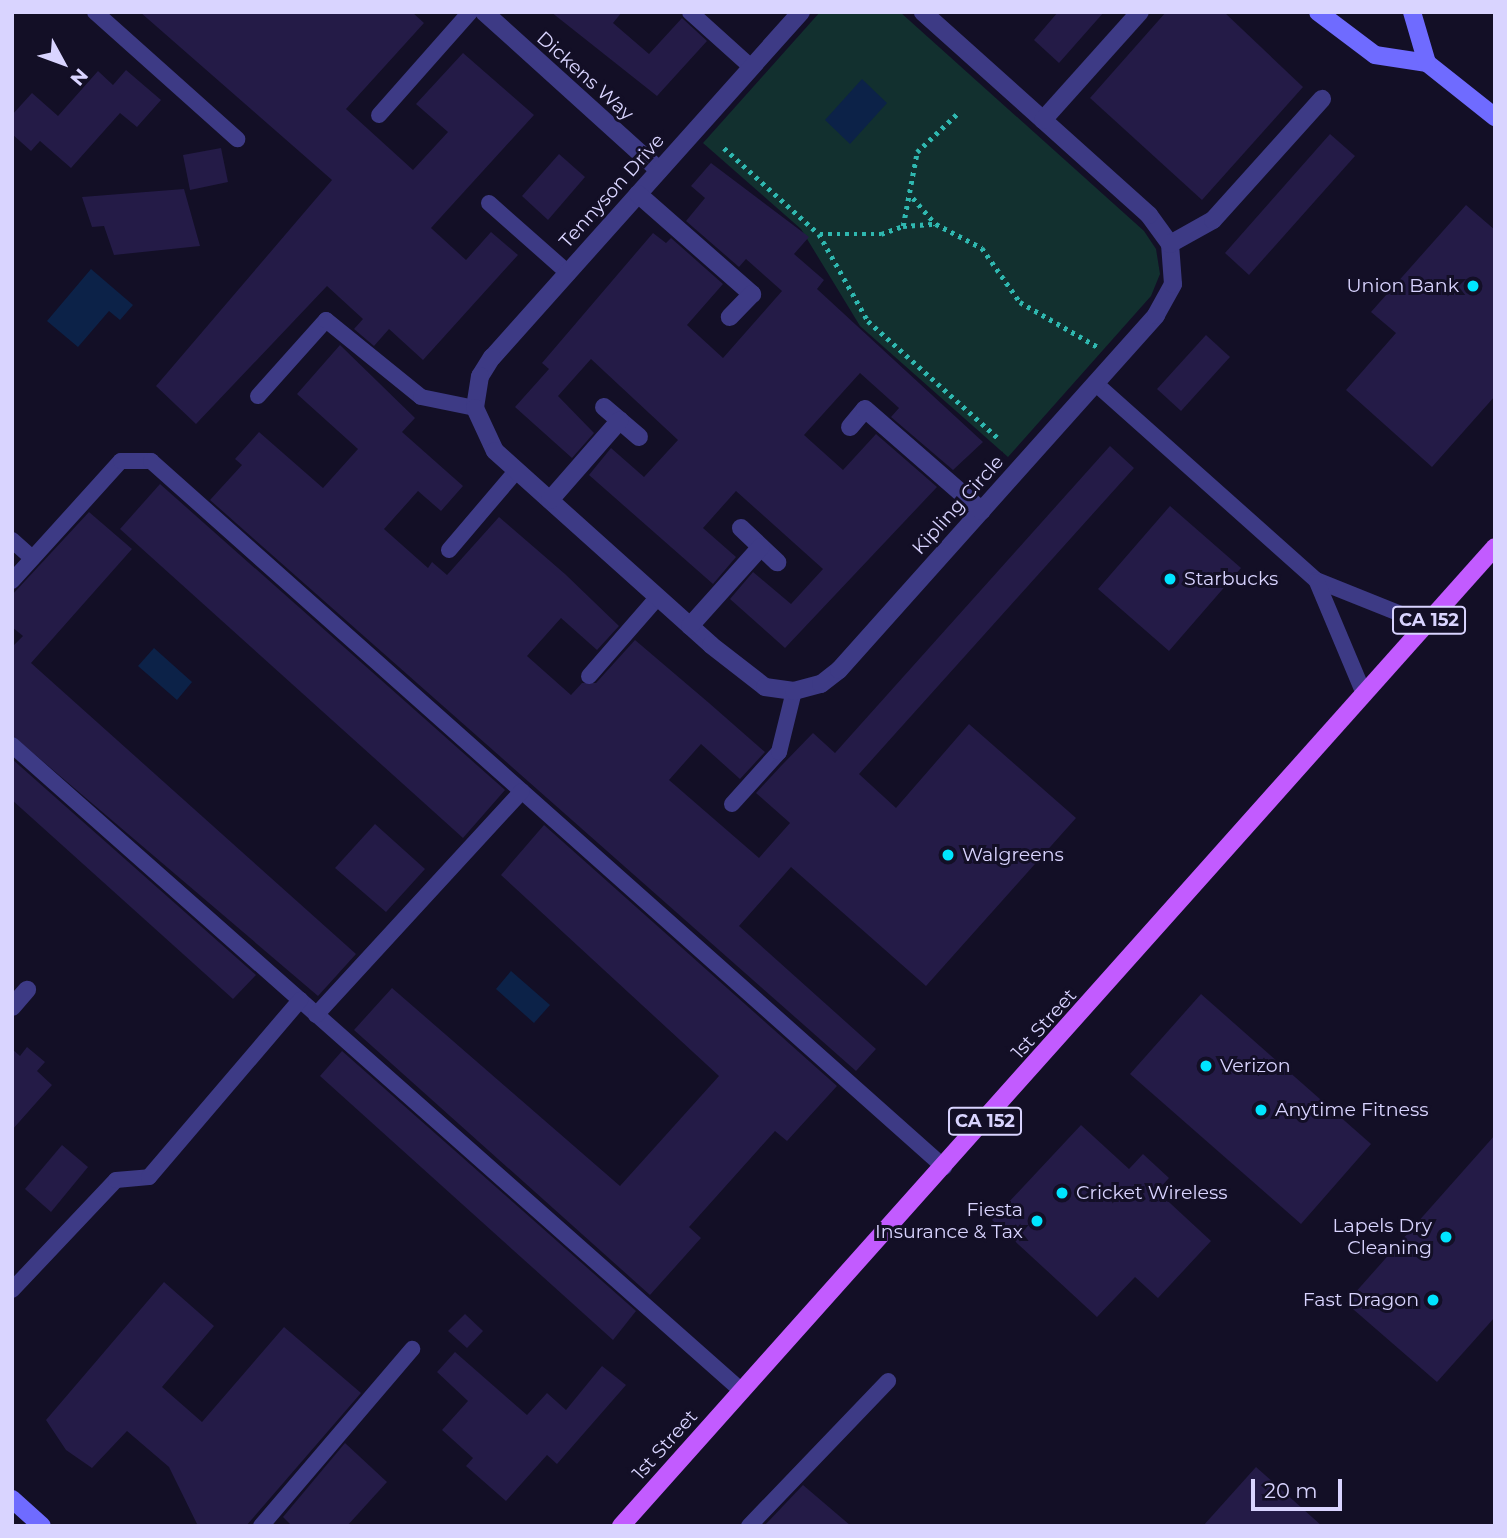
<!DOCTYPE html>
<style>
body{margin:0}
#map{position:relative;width:1507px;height:1538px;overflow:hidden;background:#130f26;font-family:Montserrat,sans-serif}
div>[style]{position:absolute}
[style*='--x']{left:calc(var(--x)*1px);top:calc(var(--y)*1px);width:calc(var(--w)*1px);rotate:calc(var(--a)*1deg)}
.green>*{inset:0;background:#12302f}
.water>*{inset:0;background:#0c2248}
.building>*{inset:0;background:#241b47}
.path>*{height:4.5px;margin-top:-2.25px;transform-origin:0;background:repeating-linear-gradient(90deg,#2fb8b0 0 3.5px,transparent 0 8.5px)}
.lane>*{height:16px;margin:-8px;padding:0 8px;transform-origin:8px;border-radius:8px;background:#3d3a85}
.street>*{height:18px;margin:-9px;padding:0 9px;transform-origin:9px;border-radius:9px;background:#3d3a85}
.secondary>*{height:18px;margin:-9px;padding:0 9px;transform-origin:9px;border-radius:9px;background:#6f6bff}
.primary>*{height:18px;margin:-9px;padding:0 9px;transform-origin:9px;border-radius:9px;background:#c25bff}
.dots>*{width:19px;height:19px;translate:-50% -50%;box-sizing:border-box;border:4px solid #130f26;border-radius:50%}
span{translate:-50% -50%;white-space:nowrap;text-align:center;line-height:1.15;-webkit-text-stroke:6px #130f26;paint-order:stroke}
.shield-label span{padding:2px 5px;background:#130f26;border:2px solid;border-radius:5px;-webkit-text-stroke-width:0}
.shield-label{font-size:18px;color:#d9d4ff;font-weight:700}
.street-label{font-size:19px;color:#d9d4ff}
.poi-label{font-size:19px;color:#d9d4ff}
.right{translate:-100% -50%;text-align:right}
.left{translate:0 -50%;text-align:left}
.frame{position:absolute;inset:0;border:14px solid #d9d4ff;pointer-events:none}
.north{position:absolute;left:28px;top:28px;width:70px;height:70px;-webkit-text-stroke:5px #130f26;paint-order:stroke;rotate:131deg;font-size:19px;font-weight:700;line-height:28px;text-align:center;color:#d9d4ff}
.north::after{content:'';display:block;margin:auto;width:24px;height:32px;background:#d9d4ff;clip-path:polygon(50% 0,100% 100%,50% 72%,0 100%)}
.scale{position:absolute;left:1251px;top:1479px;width:91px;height:32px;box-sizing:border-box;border:4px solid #d9d4ff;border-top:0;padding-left:9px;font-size:21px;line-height:24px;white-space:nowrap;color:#d9d4ff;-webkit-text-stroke:5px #130f26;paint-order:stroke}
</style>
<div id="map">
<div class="green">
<i style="clip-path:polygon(820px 12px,900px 12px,1144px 231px,1156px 249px,1160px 274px,1151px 296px,1008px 457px,860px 326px,801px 229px,703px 143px)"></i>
</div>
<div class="water">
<i style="clip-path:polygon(862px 79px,887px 103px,850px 144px,825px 120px)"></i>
<i style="clip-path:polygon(91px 269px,133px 305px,120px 320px,109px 311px,78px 347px,47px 321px)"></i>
<i style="clip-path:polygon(154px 648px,192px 682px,177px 700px,138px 666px)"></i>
<i style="clip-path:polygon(511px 971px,550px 1005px,534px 1023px,496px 989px)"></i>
</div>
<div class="building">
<i style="clip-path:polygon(140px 12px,412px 12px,424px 23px,346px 109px,413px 170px,448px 132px,416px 104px,463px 53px,534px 115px,431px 228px,466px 260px,491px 232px,518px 255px,423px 360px,389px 329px,374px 346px,354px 329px,363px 319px,327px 286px,196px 424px,156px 386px,332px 180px)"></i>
<i style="clip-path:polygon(551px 12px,622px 12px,613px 23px,649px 54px,682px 18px,707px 41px,657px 96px)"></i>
<i style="clip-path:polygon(1058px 12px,1104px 12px,1059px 63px,1034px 40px)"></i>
<i style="clip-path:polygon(1166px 12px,1224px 12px,1303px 87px,1202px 200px,1090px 98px)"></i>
<i style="clip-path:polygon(126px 70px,161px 100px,137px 127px,120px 113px,71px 168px,40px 141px,31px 151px,12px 134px,12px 115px,32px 93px,58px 116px,98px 71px,113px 85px)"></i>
<i style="clip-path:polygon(1330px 134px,1355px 156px,1249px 275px,1225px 253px)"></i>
<i style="clip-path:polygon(221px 148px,228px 182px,190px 190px,183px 155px)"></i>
<i style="clip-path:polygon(559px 154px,585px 177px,548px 220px,522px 196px)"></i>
<i style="clip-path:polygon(711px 163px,809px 237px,794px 254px,824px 280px,817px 289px,983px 442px,953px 470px,891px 417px,899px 408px,860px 373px,804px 435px,843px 470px,876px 434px,937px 487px,785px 648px,730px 599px,753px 572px,791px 604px,823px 569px,736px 491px,703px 528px,736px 557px,713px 584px,589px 475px,611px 448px,644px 477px,678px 440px,591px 359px,558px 396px,594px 433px,572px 458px,515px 407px,549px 369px,542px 363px,653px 233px,666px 243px,671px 238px,723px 284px,687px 325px,723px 358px,782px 291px,746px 259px,739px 267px,686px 221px,705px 198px,691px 186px)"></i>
<i style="clip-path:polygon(184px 189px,200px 246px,114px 255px,104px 226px,92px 227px,82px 197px)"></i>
<i style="clip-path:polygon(1466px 205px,1495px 230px,1495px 396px,1432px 467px,1346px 390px,1396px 333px,1371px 312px)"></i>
<i style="clip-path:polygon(1206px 335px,1230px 357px,1181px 411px,1157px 389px)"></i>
<i style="clip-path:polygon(340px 345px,415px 418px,402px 432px,463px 486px,441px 511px,418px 491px,384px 529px,428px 568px,432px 562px,447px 575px,499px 517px,565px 574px,619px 626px,597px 650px,561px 618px,527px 656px,571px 695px,582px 683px,596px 683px,635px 640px,709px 703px,765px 752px,740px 779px,701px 744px,669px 780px,759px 858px,790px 823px,756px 793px,781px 766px,813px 733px,835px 753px,1110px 446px,1134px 468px,859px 774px,896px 808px,969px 724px,1076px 818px,926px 986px,791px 867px,739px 926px,876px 1049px,856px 1071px,210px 500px,242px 465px,235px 459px,259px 432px,323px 488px,358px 449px,297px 394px)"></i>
<i style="clip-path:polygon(160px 484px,505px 790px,463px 838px,120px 529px)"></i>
<i style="clip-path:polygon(1170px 506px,1241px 568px,1169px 651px,1098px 589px)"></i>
<i style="clip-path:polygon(89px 512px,132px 549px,31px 663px,356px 954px,318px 996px,12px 735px,12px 647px,23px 636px,12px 627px,12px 595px)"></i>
<i style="clip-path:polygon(12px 759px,256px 975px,233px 999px,12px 800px)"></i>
<i style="clip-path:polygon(375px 824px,425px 869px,386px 912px,335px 868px)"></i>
<i style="clip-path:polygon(544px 825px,837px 1086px,787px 1141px,775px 1131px,689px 1227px,701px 1238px,650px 1295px,354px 1030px,392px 988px,620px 1186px,719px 1076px,501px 875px)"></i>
<i style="clip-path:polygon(1201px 994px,1371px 1144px,1301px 1224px,1130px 1074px)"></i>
<i style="clip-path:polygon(27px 1047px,45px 1062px,37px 1071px,52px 1085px,12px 1130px,12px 1049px,20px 1056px)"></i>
<i style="clip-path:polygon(342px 1051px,636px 1311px,613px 1340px,320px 1076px)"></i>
<i style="clip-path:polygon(1081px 1125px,1129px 1169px,1143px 1154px,1169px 1178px,1157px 1191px,1211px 1241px,1158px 1298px,1135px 1277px,1097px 1317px,992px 1220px)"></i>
<i style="clip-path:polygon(1495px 1135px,1495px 1317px,1437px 1382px,1346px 1303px)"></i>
<i style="clip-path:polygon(62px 1145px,88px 1167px,51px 1212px,25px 1189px)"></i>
<i style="clip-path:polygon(164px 1282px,214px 1326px,162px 1387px,202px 1422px,284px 1327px,361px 1393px,246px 1526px,198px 1526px,169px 1467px,127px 1431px,92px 1468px,66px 1450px,46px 1420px)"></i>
<i style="clip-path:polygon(465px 1314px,483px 1331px,467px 1348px,448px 1331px)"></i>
<i style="clip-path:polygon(455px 1352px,527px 1415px,547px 1393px,566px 1410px,602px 1366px,626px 1385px,557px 1464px,547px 1455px,506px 1501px,466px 1466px,473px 1458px,442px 1430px,468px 1401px,437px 1372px)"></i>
<i style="clip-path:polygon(345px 1443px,387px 1482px,347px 1526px,292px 1526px,283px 1517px)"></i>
<i style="clip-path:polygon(1256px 1467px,1322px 1526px,1203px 1526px)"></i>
<i style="clip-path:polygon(803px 1485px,851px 1526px,764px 1526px)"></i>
</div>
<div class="path">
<i style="--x:724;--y:148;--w:128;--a:42.2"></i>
<i style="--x:819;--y:234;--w:100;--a:60.6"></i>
<i style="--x:868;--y:321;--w:176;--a:42"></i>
<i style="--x:913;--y:198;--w:35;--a:49"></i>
<i style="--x:936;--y:224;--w:52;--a:27.6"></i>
<i style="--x:982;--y:248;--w:66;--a:54.9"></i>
<i style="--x:1020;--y:302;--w:90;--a:30"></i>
<i style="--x:903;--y:226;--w:32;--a:-4"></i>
<i style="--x:820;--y:234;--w:61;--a:0"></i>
<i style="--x:881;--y:234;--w:23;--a:-20"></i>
<i style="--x:903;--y:226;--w:75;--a:-79.3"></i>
<i style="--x:917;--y:152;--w:57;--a:-43.6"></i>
</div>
<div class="lane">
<i style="--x:95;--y:12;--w:191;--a:41.8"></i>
<i style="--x:690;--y:12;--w:82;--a:42"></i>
<i style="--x:379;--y:115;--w:137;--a:-48.5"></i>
<i style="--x:489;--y:203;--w:106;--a:41.5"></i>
<i style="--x:1095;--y:383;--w:296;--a:41.7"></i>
<i style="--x:1316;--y:580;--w:118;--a:21.8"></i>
<i style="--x:258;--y:396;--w:102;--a:-48.2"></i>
<i style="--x:326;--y:320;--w:122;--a:39"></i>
<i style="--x:421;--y:397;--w:55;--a:11.5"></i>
<i style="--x:12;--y:540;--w:27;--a:42"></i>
<i style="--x:449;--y:550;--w:105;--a:-49.6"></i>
<i style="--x:12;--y:581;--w:162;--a:-47.8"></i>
<i style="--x:121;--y:461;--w:30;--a:0"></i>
<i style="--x:151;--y:461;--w:1062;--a:41.68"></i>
<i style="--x:1317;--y:582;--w:121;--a:67.2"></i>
<i style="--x:589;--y:676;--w:105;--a:-48.9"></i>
<i style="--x:12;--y:745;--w:975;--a:41.51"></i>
<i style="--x:732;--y:804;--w:70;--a:-47.9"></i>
<i style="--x:779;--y:752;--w:63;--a:-76.2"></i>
<i style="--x:316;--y:1015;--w:304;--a:-47.4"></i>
<i style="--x:12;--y:1290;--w:151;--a:-46.6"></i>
<i style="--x:116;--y:1180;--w:33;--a:-5"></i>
<i style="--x:149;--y:1177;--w:233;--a:-49.5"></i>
<i style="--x:261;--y:1526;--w:233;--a:-49.5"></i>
<i style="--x:749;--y:1526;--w:201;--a:-46.2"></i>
</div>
<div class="street">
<i style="--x:484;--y:12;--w:236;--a:42.1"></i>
<i style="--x:801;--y:12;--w:463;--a:131.8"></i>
<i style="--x:492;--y:357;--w:22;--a:122"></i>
<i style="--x:480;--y:376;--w:32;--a:99"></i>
<i style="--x:475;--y:408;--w:47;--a:65.1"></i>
<i style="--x:495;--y:451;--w:290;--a:41.9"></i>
<i style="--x:711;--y:645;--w:68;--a:37.9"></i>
<i style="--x:765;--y:687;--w:29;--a:8"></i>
<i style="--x:794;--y:691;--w:28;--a:-15"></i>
<i style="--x:821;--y:684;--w:23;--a:-38"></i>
<i style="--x:839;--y:670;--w:476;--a:-48.2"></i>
<i style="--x:1156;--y:315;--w:35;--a:-61"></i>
<i style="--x:1173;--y:284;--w:40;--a:-94.3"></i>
<i style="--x:1170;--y:244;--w:36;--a:-126"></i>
<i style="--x:1149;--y:215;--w:304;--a:-138.1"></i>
<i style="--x:1043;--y:120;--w:145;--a:-48.1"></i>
<i style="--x:638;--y:194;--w:152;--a:41.3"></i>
<i style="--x:752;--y:294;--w:32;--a:134"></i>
<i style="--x:1170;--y:244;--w:49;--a:-29.2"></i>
<i style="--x:1213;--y:220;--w:163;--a:-48"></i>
<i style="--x:604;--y:407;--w:46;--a:40.6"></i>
<i style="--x:850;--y:427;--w:23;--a:-50"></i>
<i style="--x:865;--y:409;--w:155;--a:41.1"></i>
<i style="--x:550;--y:500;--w:106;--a:-48.8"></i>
<i style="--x:741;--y:528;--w:50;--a:43.4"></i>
<i style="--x:690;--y:626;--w:106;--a:-48.1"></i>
<i style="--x:12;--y:1007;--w:23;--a:-49"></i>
</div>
<div class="secondary">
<i style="--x:1318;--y:12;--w:71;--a:37"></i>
<i style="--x:1375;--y:55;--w:53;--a:8.7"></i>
<i style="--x:1427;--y:63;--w:87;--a:38.5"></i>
<i style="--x:1412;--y:12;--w:53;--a:73.6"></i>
<i style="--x:12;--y:1499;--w:40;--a:42"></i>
</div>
<div class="primary">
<i style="--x:621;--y:1526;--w:1312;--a:-48.24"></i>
</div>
<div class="dots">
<i style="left:1473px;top:286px;background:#00e5ff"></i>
<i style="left:1170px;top:579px;background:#00e5ff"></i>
<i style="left:948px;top:855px;background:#00e5ff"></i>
<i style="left:1206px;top:1066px;background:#00e5ff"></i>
<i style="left:1261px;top:1110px;background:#00e5ff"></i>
<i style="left:1062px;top:1193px;background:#00e5ff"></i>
<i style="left:1037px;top:1221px;background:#00e5ff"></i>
<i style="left:1446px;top:1237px;background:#00e5ff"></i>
<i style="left:1433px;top:1300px;background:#00e5ff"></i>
</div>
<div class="shield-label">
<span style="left:1429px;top:620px">CA 152</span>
<span style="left:985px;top:1121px">CA 152</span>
</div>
<div class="street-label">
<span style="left:585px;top:76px;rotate:42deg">Dickens Way</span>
<span style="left:612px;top:191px;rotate:-48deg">Tennyson Drive</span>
<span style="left:958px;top:505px;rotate:-48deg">Kipling Circle</span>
<span style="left:1044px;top:1024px;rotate:-48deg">1st Street</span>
<span style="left:665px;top:1445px;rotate:-48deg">1st Street</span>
</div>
<div class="poi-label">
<span class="right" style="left:1459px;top:286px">Union Bank</span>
<span class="left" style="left:1184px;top:579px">Starbucks</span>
<span class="left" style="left:962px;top:855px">Walgreens</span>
<span class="left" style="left:1220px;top:1066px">Verizon</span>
<span class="left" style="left:1275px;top:1110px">Anytime Fitness</span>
<span class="left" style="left:1076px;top:1193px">Cricket Wireless</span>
<span class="right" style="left:1023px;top:1221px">Fiesta<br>Insurance &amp; Tax</span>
<span class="right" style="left:1432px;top:1237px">Lapels Dry<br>Cleaning</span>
<span class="right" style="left:1419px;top:1300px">Fast Dragon</span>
</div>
<div class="frame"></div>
<div class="north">N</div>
<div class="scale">20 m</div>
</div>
